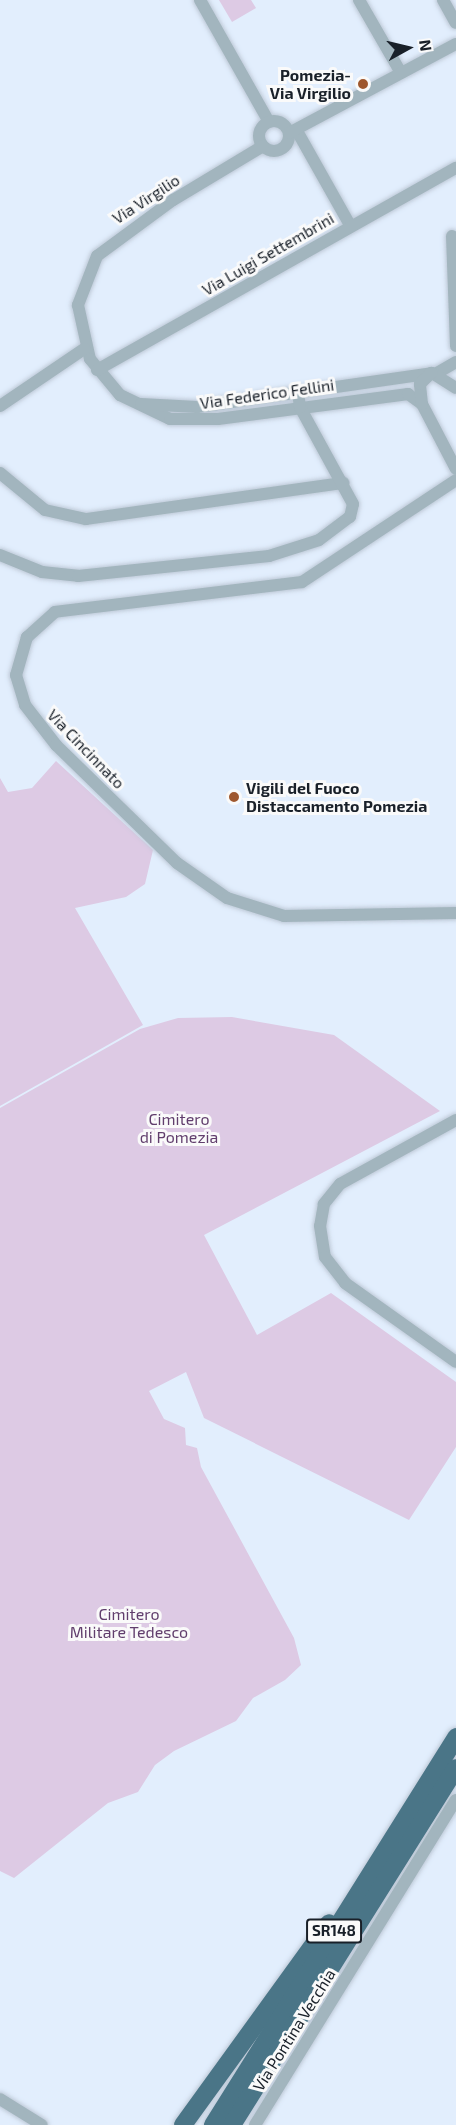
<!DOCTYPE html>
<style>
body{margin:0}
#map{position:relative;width:456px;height:2125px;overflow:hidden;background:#e2eefd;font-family:"Exo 2",sans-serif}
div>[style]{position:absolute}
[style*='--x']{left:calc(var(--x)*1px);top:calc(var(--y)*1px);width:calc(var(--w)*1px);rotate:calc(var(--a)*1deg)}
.green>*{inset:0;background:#ddcae4}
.roads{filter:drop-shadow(0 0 2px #bec9d7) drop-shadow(0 0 2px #bec9d7)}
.minor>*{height:12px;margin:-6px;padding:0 6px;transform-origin:6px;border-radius:6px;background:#a2b5be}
.minor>.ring{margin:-6px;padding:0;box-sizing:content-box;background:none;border:12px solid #a2b5be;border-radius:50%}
.highway>*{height:18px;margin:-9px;padding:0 9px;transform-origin:9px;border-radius:9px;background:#4a7587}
.dots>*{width:16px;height:16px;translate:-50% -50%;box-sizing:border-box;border:3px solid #fafafa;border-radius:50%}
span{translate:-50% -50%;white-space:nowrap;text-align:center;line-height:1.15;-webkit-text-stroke:6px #fafafa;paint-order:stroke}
.shield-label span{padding:2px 4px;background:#fafafa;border:2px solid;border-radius:4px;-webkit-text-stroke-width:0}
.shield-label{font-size:15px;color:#192029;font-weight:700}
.poi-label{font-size:16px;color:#192029;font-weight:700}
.right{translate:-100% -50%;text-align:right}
.left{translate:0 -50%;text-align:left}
.street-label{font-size:16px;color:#192029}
.park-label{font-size:16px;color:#613e6d}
.north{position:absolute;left:378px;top:18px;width:60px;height:60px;-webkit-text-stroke:4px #fafafa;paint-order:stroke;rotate:82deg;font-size:16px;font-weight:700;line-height:24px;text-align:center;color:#192029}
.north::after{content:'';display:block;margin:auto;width:21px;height:27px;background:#192029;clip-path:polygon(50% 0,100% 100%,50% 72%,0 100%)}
</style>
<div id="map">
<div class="green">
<i style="clip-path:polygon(219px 0,251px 0,256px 8px,232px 22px)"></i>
<i style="clip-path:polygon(56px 761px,153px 850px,145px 884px,126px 897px,75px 908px,143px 1025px,0 1106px,0 778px,8px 792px,32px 788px)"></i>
<i style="clip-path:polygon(232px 1017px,334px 1035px,440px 1111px,204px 1235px,257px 1335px,331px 1293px,456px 1382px,456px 1447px,409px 1520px,204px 1418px,186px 1372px,149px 1391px,164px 1419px,185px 1428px,186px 1445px,197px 1448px,201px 1467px,294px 1638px,301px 1665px,285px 1680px,253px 1698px,236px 1721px,174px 1751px,155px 1765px,138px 1792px,108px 1803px,14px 1878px,0 1871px,0 1108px,140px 1029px,178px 1018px)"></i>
</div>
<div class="roads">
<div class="minor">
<i style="--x:200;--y:0;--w:140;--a:60.5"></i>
<i style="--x:359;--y:0;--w:84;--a:60.1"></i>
<i style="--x:443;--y:0;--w:26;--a:61"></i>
<i class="ring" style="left:259px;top:121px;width:18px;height:18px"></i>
<i style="--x:297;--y:131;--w:108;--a:60.6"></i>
<i style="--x:289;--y:133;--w:189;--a:-28.1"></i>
<i style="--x:263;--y:146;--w:105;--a:149"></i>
<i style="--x:173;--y:200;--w:94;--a:143.6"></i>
<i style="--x:97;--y:256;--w:53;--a:111.2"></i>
<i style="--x:78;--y:305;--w:55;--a:77.5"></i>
<i style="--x:90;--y:359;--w:47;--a:50.2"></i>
<i style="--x:120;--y:395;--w:55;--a:25.6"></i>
<i style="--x:170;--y:419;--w:48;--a:0"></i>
<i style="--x:218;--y:419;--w:192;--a:-7.5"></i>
<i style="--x:408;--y:394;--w:17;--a:36"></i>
<i style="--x:422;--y:404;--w:73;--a:62.4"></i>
<i style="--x:452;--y:236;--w:110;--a:87.9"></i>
<i style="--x:97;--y:370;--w:412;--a:-29.4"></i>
<i style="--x:437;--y:373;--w:22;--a:-30"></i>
<i style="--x:141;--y:404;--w:56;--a:3.1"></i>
<i style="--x:197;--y:407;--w:237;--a:-8.2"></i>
<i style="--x:432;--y:373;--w:28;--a:32"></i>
<i style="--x:422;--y:404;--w:20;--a:-96"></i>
<i style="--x:420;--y:384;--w:16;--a:-45"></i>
<i style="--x:0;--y:406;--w:102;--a:-34.2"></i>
<i style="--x:0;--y:473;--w:58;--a:39.4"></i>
<i style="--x:45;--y:510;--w:42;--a:12.4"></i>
<i style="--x:86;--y:519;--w:260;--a:-8"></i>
<i style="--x:456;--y:480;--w:185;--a:146.5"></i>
<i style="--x:302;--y:582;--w:249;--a:173.1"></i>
<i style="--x:55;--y:612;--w:38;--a:138"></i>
<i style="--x:27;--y:637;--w:40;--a:106"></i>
<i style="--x:16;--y:675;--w:31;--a:73"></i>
<i style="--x:25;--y:705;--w:51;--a:52.2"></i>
<i style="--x:56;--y:745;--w:169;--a:44.3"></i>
<i style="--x:177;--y:863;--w:61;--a:35"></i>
<i style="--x:227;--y:898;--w:60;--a:17.5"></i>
<i style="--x:284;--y:916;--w:172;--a:-1"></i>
<i style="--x:0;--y:555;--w:45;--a:22"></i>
<i style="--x:42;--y:572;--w:36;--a:6"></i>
<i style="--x:78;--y:576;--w:192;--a:-6"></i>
<i style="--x:269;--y:556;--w:52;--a:-17.7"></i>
<i style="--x:319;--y:540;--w:39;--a:-37"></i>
<i style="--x:350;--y:517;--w:13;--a:-77"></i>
<i style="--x:353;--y:504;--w:111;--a:-118.7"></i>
<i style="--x:300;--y:407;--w:15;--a:-98"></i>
<i style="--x:456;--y:1120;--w:132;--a:151.1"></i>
<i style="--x:340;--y:1184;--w:26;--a:129"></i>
<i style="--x:324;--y:1204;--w:22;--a:100"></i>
<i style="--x:320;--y:1226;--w:31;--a:81"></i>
<i style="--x:325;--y:1257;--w:33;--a:52"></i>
<i style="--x:345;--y:1283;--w:136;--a:35.4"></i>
<i style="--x:0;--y:2099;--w:49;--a:31.8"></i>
<i style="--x:255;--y:2125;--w:382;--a:-58.3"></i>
</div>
<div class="highway">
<i style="--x:183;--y:2125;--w:249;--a:-54.1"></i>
<i style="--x:213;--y:2125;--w:458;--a:-57.9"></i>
<i style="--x:232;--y:2125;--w:421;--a:-57.9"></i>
</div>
</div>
<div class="dots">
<i style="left:363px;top:84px;background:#9e572e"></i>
<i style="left:234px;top:797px;background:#9e572e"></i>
</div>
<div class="shield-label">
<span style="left:334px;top:1931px">SR148</span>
</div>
<div class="poi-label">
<span class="right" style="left:351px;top:84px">Pomezia-<br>Via Virgilio</span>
<span class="left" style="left:246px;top:797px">Vigili del Fuoco<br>Distaccamento Pomezia</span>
</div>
<div class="street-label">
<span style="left:146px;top:199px;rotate:-33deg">Via Virgilio</span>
<span style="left:268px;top:254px;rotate:-30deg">Via Luigi Settembrini</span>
<span style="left:267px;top:394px;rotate:-8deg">Via Federico Fellini</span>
<span style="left:86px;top:749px;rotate:46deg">Via Cincinnato</span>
<span style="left:294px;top:2030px;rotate:-58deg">Via Pontina Vecchia</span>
</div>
<div class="park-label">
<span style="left:179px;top:1128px">Cimitero<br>di Pomezia</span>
<span style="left:129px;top:1623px">Cimitero<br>Militare Tedesco</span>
</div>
<div class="north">N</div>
</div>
